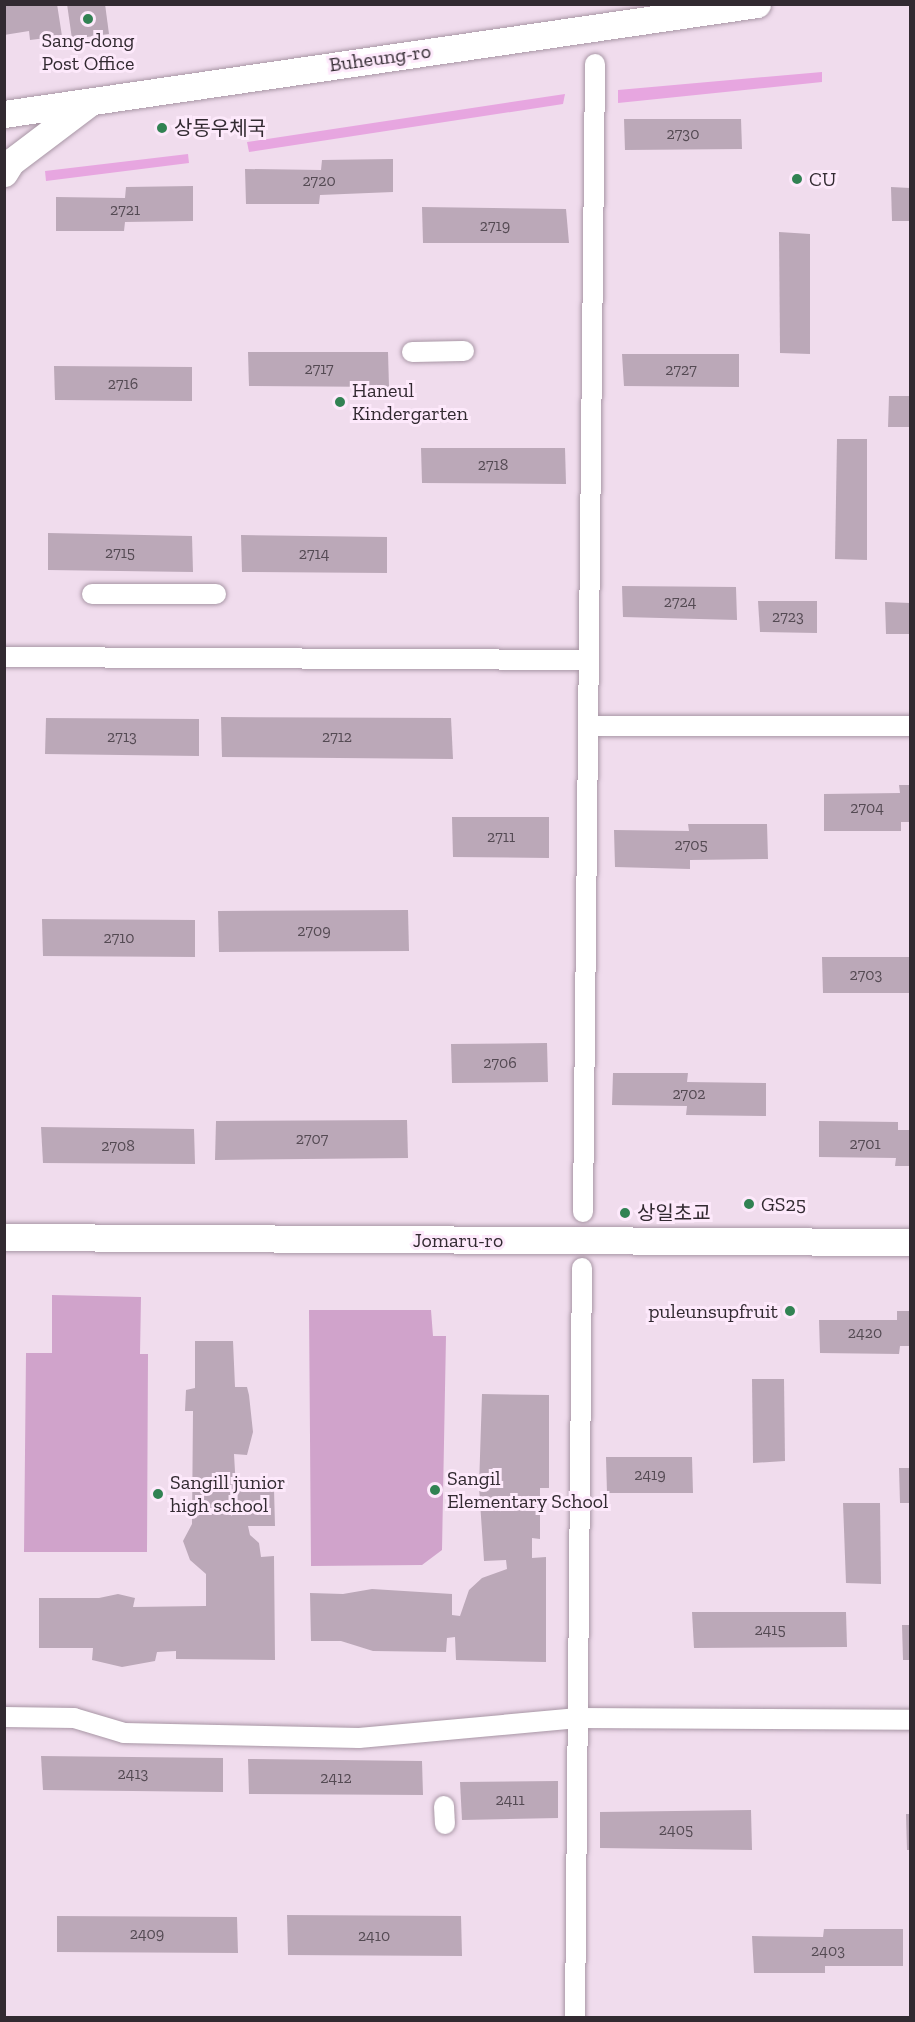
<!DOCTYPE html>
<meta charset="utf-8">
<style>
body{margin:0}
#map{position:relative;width:915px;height:2022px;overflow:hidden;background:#f0dced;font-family:"Zilla Slab","Noto Sans KR",serif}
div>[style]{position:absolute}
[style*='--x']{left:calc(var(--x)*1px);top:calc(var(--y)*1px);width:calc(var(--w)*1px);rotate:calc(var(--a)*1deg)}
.green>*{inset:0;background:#d0a3cb}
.water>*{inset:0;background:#e7a6e0}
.building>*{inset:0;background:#bba8b8}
.roads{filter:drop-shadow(0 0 2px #a896a5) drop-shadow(0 0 2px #a896a5)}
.street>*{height:20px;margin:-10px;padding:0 10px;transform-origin:10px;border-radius:10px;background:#fff}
.secondary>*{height:27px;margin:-13.5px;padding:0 13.5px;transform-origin:13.5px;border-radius:13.5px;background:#fff}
.dots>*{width:16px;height:16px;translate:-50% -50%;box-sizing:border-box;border:3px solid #fde9fb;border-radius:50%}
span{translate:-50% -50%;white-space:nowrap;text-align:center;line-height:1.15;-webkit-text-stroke:6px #fde9fb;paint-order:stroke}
.number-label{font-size:16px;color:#544a53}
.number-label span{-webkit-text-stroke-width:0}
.poi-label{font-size:20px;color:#322a31}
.left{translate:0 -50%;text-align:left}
.right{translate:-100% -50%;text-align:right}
.street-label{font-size:20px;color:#322a31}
.frame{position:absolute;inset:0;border:6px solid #322a31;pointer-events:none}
</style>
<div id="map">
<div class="green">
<i style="clip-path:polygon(52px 1295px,141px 1297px,140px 1354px,148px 1354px,147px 1552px,24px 1552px,26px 1353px,52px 1353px)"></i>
<i style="clip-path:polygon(309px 1310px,431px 1310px,433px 1336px,446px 1336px,442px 1550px,422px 1565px,311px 1566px)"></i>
</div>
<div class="water">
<i style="clip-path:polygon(822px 72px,822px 82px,618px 103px,618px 90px)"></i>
<i style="clip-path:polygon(565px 94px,563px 104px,249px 152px,247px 142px)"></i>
<i style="clip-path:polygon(188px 154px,189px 163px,46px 181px,45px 171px)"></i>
</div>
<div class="building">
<i style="clip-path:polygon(4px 4px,57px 4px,62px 36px,30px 40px,29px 31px,4px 35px)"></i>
<i style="clip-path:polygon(67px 4px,105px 4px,109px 34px,72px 39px)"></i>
<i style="clip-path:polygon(624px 119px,741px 119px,742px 149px,625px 150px)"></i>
<i style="clip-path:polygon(393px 159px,393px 192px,320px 195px,319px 204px,246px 204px,245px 169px,321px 170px,322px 160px)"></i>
<i style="clip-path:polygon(193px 186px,193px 221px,125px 222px,124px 231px,56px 231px,56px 197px,125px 198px,126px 187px)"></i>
<i style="clip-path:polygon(891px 187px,910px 188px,910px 221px,892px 221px)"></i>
<i style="clip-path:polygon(422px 207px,566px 209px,569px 243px,423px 243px)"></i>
<i style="clip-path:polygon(779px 232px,810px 234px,810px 354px,780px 353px)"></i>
<i style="clip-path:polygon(248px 352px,388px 352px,389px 387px,249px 386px)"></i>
<i style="clip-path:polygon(622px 354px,739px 354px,739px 387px,624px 386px)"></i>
<i style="clip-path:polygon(54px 366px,192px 367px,192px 401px,55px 400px)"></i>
<i style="clip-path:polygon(889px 396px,910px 396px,910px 427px,888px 427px)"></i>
<i style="clip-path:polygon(837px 439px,867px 439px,867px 560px,835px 559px)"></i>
<i style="clip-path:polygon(421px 448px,565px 448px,566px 484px,422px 483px)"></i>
<i style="clip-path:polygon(48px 533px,192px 536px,193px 572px,48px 570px)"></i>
<i style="clip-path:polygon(241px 535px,387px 537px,387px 573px,242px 572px)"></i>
<i style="clip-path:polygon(622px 586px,736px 587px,737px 620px,623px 617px)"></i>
<i style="clip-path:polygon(758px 601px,817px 601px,817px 633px,760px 632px)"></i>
<i style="clip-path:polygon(885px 602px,910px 603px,910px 634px,886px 634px)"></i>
<i style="clip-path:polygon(221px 717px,451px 718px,453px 759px,222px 757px)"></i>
<i style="clip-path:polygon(46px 718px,199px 719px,199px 756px,45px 754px)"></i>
<i style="clip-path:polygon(899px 785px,910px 785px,910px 822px,901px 822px,901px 831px,824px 831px,824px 794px,900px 793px)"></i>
<i style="clip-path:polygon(452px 817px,549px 817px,549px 858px,453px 857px)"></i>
<i style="clip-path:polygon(688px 824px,767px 824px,768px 859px,690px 860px,690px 869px,615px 867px,614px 830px,689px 831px)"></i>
<i style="clip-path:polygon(408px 910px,409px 951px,219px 952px,218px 911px)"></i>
<i style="clip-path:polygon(42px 919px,195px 920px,195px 957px,43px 956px)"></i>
<i style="clip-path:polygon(822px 957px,910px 957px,910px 993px,823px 993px)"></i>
<i style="clip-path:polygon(547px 1043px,548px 1082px,452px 1083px,451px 1044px)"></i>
<i style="clip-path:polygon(613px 1073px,688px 1073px,687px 1082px,766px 1083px,766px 1116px,686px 1115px,687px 1106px,612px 1105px)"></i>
<i style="clip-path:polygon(407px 1120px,408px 1158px,215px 1160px,216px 1121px)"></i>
<i style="clip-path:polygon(819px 1121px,898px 1122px,898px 1130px,910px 1130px,910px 1166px,895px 1166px,896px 1158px,819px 1157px)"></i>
<i style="clip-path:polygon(41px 1127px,194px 1129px,195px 1164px,43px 1163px)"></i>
<i style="clip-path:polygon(897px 1311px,910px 1311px,910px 1346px,900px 1346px,899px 1354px,820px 1353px,819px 1320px,897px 1320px)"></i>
<i style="clip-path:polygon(195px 1341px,233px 1341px,235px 1387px,247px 1387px,249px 1395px,253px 1432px,247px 1455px,234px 1454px,236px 1489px,274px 1489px,275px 1526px,248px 1526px,250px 1535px,259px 1543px,261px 1557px,274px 1556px,275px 1660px,176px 1659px,176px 1651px,157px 1652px,155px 1661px,122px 1667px,92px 1660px,93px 1648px,39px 1648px,39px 1598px,99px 1598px,118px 1594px,135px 1598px,133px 1607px,206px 1606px,206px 1574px,190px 1560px,183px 1541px,192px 1524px,193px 1411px,185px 1411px,186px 1390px,195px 1388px)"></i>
<i style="clip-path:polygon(752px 1379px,784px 1379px,785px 1461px,753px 1463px)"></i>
<i style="clip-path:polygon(482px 1394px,549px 1395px,549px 1488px,540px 1488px,540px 1539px,532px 1538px,532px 1558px,546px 1557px,546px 1662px,456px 1660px,455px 1637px,447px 1638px,446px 1652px,373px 1651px,341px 1641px,311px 1641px,310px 1593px,343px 1594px,372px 1589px,452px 1594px,452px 1615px,460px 1616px,469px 1590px,482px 1578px,507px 1569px,506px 1560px,484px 1561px,479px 1487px)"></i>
<i style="clip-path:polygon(606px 1457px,692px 1457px,693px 1493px,607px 1493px)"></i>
<i style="clip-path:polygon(899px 1468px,910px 1468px,910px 1503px,900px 1503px)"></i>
<i style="clip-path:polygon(843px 1503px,880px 1503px,881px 1584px,846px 1583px)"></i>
<i style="clip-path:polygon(692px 1612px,846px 1612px,847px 1647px,694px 1648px)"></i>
<i style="clip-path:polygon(902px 1625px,910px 1625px,910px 1660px,903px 1660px)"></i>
<i style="clip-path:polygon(41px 1756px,223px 1758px,223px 1792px,43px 1790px)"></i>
<i style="clip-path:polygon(248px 1759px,422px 1761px,423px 1795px,249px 1794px)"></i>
<i style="clip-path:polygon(558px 1781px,558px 1818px,462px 1820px,460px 1782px)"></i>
<i style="clip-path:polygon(751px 1810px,752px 1850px,600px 1848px,600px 1812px)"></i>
<i style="clip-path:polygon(906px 1814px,910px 1814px,910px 1850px,907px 1850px)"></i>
<i style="clip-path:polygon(287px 1915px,461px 1916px,462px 1956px,288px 1955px)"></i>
<i style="clip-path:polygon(57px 1916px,237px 1917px,238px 1953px,57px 1952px)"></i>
<i style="clip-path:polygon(824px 1929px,903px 1929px,903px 1966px,825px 1966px,825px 1973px,754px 1973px,752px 1936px,823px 1937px)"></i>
</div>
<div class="roads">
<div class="street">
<i style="--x:412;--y:352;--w:52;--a:-1.1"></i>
<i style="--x:92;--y:594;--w:124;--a:0"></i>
<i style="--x:4;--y:657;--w:584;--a:0.29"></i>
<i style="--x:588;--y:726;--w:322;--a:0"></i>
<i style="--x:583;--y:1212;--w:1148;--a:-89.4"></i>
<i style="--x:4;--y:1717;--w:70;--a:0.8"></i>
<i style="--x:74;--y:1718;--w:52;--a:16.7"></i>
<i style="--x:124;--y:1733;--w:235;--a:1.2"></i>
<i style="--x:359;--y:1738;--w:220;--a:-5.2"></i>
<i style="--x:578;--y:1718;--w:332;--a:0.3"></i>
<i style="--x:444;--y:1806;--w:18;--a:87"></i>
<i style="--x:575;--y:2018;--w:750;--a:-89.47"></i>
</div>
<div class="secondary">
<i style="--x:4;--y:114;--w:761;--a:-8.31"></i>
<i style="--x:4;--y:173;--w:13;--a:-58"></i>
<i style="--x:11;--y:162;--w:98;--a:-37.1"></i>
<i style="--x:4;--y:1237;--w:906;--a:0.32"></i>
</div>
</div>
<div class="dots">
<i style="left:88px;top:19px;background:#318253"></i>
<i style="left:162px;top:128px;background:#318253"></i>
<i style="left:797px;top:179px;background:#318253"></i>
<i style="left:340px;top:402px;background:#318253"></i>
<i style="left:749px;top:1204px;background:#318253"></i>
<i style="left:625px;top:1213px;background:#318253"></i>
<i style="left:790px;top:1311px;background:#318253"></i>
<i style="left:435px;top:1490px;background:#318253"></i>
<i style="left:158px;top:1494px;background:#318253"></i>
</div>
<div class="number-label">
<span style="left:683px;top:134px">2730</span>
<span style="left:319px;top:181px">2720</span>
<span style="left:125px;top:210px">2721</span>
<span style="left:495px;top:226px">2719</span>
<span style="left:319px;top:369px">2717</span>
<span style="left:681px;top:370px">2727</span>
<span style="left:123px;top:384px">2716</span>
<span style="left:493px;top:465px">2718</span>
<span style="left:120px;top:553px">2715</span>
<span style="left:314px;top:554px">2714</span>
<span style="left:680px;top:602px">2724</span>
<span style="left:788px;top:617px">2723</span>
<span style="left:122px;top:737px">2713</span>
<span style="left:337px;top:737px">2712</span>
<span style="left:867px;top:808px">2704</span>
<span style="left:501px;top:837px">2711</span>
<span style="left:691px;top:845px">2705</span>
<span style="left:314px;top:931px">2709</span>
<span style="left:119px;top:938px">2710</span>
<span style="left:866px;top:975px">2703</span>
<span style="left:500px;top:1063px">2706</span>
<span style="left:689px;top:1094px">2702</span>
<span style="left:312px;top:1139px">2707</span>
<span style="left:865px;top:1144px">2701</span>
<span style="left:118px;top:1146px">2708</span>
<span style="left:865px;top:1333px">2420</span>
<span style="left:650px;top:1475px">2419</span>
<span style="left:770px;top:1630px">2415</span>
<span style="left:133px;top:1774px">2413</span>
<span style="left:336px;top:1778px">2412</span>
<span style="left:510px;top:1800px">2411</span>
<span style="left:676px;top:1830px">2405</span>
<span style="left:147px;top:1934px">2409</span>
<span style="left:374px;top:1936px">2410</span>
<span style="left:828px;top:1951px">2403</span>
</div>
<div class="poi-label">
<span style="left:88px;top:52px">Sang-dong<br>Post Office</span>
<span class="left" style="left:174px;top:128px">상동우체국</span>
<span class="left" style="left:809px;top:179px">CU</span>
<span class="left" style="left:352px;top:402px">Haneul<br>Kindergarten</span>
<span class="left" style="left:761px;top:1204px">GS25</span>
<span class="left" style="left:637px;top:1213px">상일초교</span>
<span class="right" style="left:778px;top:1311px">puleunsupfruit</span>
<span class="left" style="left:447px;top:1490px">Sangil<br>Elementary School</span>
<span class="left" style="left:170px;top:1494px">Sangill junior<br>high school</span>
</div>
<div class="street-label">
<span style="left:380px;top:58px;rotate:-8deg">Buheung-ro</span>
<span style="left:458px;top:1240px">Jomaru-ro</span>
</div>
<div class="frame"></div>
</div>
